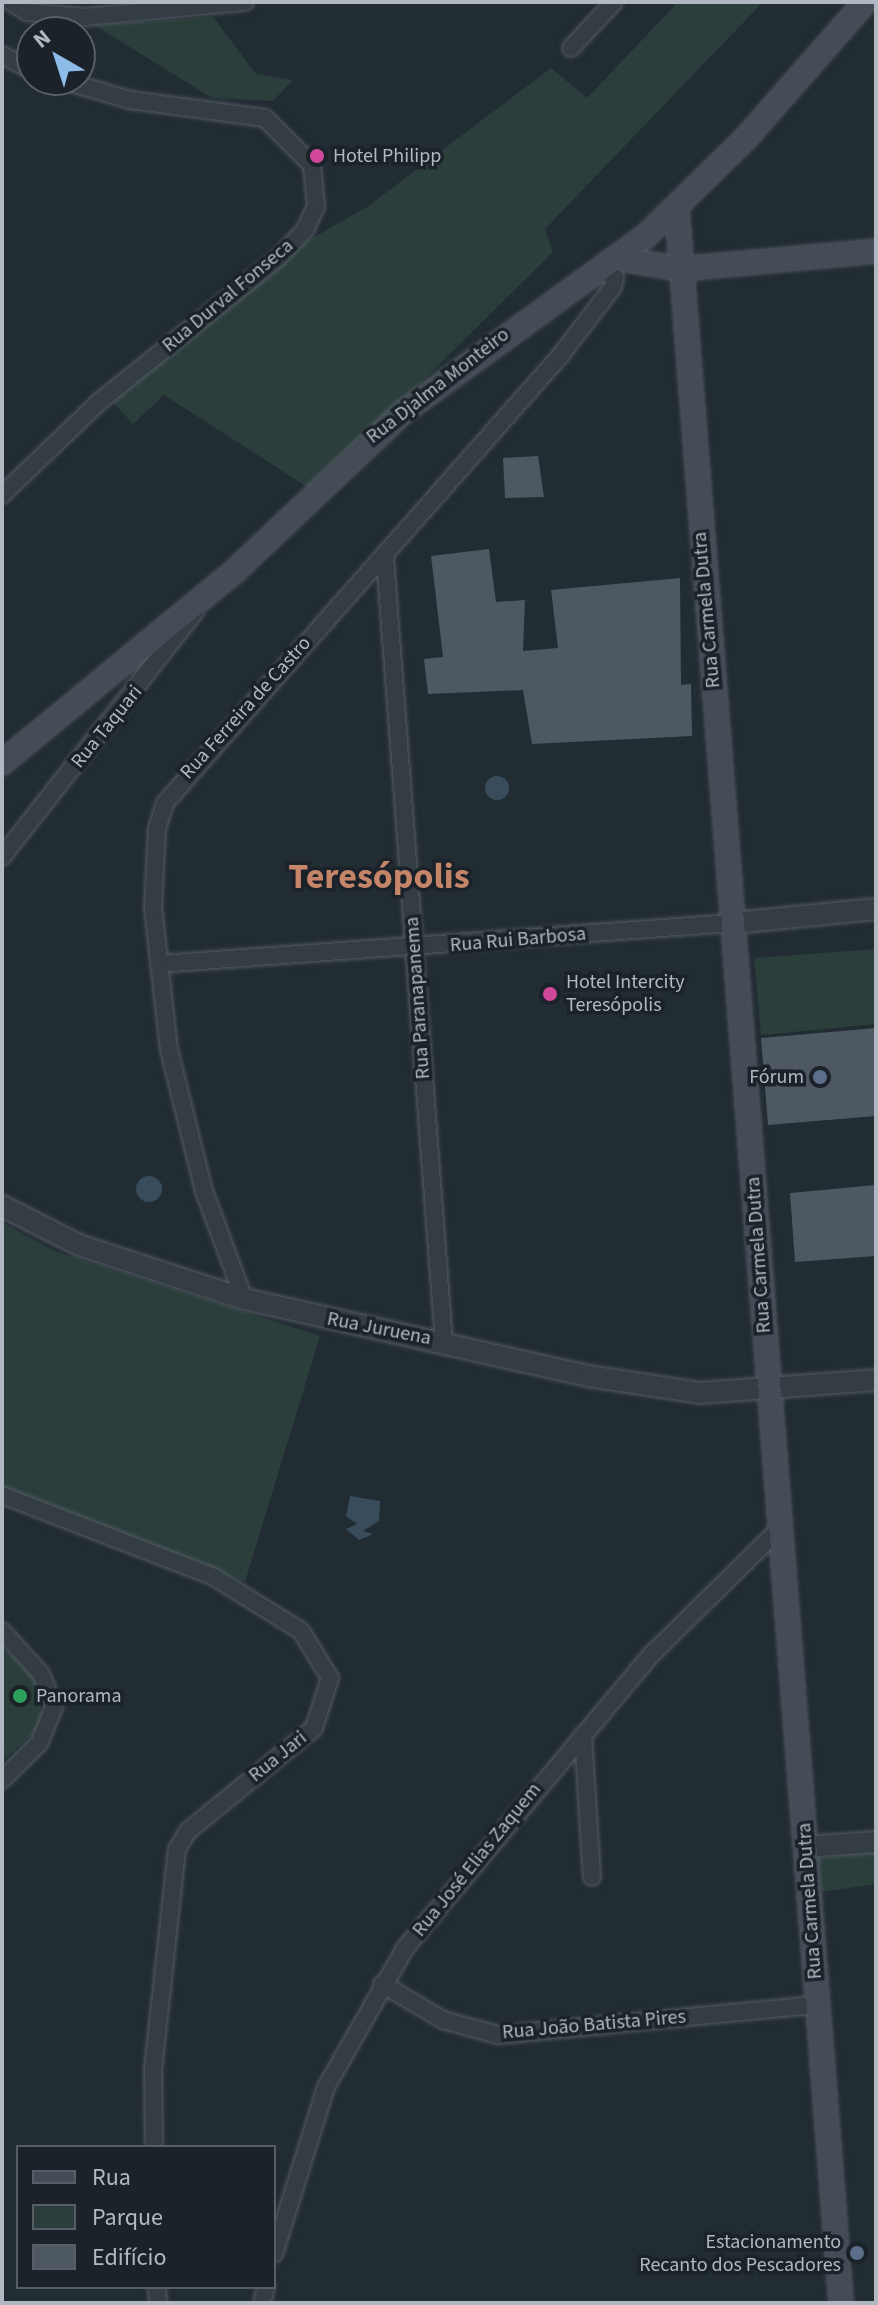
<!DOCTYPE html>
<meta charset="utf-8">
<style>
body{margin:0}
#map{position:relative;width:878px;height:2305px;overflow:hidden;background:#222c33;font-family:"Source Sans 3",sans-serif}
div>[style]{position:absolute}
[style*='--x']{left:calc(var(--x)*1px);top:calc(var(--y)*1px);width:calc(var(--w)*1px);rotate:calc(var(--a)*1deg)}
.green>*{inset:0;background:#2b3e3b}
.water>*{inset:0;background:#394c5b}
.round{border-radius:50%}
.building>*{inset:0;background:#4e5862}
.roads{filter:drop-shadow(0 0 2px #535b62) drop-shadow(0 0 2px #535b62)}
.minor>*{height:16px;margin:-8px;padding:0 8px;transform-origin:8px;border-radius:8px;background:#353d44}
.tertiary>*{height:20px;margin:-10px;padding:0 10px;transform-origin:10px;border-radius:10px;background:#353d44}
.secondary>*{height:22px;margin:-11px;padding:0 11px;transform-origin:11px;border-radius:11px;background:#444d57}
.dots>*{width:22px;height:22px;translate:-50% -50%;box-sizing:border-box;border:4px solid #1b2229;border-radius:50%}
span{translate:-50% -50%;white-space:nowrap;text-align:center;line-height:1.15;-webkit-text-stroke:7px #1b2229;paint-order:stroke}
.poi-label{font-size:20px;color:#b0b8c1}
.left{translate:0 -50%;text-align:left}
.right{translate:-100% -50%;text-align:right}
.street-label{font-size:20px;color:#b0b8c1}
.town-label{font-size:36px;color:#c48568;font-weight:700}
.frame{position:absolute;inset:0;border:4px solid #b0b8c1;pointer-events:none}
.legend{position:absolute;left:16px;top:2145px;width:260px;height:144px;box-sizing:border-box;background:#1b2229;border:2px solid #575e66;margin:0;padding:10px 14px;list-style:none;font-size:24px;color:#b0b8c1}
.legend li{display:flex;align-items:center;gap:16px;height:40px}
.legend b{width:40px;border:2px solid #575e66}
.north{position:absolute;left:16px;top:16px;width:80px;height:80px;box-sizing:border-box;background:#1b2229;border:2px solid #575e66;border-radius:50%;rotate:321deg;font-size:22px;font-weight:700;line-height:32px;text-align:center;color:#b0b8c1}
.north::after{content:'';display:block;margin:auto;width:28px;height:36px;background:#8dbce9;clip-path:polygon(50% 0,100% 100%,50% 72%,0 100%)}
</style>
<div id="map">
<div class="green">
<i style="clip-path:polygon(678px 2px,763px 2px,545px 229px,553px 252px,312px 490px,164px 395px,133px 424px,108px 397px,283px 255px,367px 207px,551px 68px,587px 98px)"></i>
<i style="clip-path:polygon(213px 17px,256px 74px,293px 80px,273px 101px,212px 98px,94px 25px)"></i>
<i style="clip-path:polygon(876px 949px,876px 1024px,761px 1035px,754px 958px)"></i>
<i style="clip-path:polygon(2px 1222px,52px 1250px,320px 1336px,245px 1582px,2px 1488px)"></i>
<i style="clip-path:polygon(2px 1650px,34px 1668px,44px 1724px,2px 1761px)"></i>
<i style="clip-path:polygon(876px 1851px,876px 1884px,822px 1892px,817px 1859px)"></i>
</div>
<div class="water">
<i class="round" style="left:485px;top:776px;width:24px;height:24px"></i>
<i class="round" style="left:136px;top:1176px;width:26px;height:26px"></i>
<i style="clip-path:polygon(350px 1496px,380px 1501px,379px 1521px,363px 1531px,373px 1534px,359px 1540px,346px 1529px,357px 1524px,346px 1516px)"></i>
</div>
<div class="building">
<i style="clip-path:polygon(538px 456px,544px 497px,505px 498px,503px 458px)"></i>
<i style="clip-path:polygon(489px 549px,496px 602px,525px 600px,523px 651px,558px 648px,551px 590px,680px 578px,681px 685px,691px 684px,692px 736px,532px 744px,523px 690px,428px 694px,424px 659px,443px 657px,431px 556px)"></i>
<i style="clip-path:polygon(876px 1028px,876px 1116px,768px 1125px,761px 1038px)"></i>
<i style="clip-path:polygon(876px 1185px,876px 1256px,795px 1262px,790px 1193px)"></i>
</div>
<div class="roads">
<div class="minor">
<i style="--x:11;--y:2;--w:19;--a:32"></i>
<i style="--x:27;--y:12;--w:58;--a:4.9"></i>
<i style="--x:85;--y:17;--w:161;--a:-5.4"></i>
<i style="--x:571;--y:48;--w:63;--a:-46.9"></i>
<i style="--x:2;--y:55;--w:34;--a:27"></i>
<i style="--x:2;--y:495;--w:134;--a:-43.8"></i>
<i style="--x:99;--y:402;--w:230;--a:-38.8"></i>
<i style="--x:278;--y:258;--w:39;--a:-46"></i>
<i style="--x:305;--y:230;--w:26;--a:-65"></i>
<i style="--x:316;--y:206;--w:41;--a:-95.6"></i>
<i style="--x:312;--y:165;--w:66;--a:-135"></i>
<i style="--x:265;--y:118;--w:136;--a:-172.4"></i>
<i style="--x:130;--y:100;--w:72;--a:-163.8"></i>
<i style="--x:385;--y:558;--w:786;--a:85.7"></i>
<i style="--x:2;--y:857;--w:312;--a:-51.8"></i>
<i style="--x:159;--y:964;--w:575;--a:-4.09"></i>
<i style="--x:244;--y:1299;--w:115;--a:-110.3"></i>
<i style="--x:204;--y:1191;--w:145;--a:-103.9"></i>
<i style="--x:169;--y:1050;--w:144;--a:-96.4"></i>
<i style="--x:153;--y:907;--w:78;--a:-87.1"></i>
<i style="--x:157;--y:829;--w:27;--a:-73"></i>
<i style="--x:165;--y:803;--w:597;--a:-48.53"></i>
<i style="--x:560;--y:356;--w:87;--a:-52.5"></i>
<i style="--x:613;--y:287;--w:10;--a:-79"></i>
<i style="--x:615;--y:277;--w:16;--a:-153"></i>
<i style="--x:2;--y:1495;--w:227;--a:21.1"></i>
<i style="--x:214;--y:1577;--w:102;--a:31.8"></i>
<i style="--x:301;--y:1631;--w:55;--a:58.3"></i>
<i style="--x:330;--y:1678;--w:52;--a:107.7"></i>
<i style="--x:314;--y:1728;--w:163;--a:140.7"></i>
<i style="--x:188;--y:1831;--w:21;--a:121"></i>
<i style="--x:177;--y:1849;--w:221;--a:96.2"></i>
<i style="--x:153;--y:2069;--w:78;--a:89.3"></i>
<i style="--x:2;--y:1631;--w:58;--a:47.8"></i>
<i style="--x:41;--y:1674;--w:35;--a:68"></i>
<i style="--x:54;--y:1707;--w:38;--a:112"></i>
<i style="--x:40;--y:1742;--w:54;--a:135"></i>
<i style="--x:583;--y:1735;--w:142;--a:86.4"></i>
<i style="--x:382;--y:1984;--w:71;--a:30.5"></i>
<i style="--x:443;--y:2020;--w:57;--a:15.3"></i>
<i style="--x:498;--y:2035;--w:320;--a:-5.4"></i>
<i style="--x:274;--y:2254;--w:175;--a:-72.7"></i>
<i style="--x:326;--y:2087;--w:161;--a:-60.3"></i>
<i style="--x:406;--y:1947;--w:384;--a:-50"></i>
<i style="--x:653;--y:1653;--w:178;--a:-44.5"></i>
<i style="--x:157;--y:2287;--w:16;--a:86"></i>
<i style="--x:262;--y:2303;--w:16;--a:-76"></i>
</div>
<div class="tertiary">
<i style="--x:733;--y:923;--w:144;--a:-5.6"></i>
<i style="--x:2;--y:1206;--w:86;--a:26.9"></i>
<i style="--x:79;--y:1245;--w:174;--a:18.1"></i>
<i style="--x:244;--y:1299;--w:353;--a:12.6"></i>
<i style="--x:588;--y:1376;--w:113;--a:8.6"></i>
<i style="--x:700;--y:1393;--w:176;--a:-4.2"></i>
<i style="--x:806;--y:1847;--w:70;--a:-4.1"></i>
</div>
<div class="secondary">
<i style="--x:677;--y:208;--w:2101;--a:85.52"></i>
<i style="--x:616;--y:258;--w:65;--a:9.8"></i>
<i style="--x:680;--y:269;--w:197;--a:-5.2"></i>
<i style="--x:2;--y:763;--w:303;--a:-39.5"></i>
<i style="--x:236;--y:570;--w:228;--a:-43.4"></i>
<i style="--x:402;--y:413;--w:303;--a:-36"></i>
<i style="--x:647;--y:235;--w:140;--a:-44.4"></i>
<i style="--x:747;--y:137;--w:179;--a:-48.8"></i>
</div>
</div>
<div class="dots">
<i style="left:317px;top:156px;background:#d1479c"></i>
<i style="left:550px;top:994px;background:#d1479c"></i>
<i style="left:820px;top:1077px;background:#5c6f8a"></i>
<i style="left:20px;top:1696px;background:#2e9e5b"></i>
<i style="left:857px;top:2253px;background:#5c6f8a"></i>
</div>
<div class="poi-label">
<span class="left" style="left:333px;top:156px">Hotel Philipp</span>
<span class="left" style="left:566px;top:994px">Hotel Intercity<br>Teresópolis</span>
<span class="right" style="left:804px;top:1077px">Fórum</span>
<span class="left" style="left:36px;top:1696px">Panorama</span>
<span class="right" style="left:841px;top:2254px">Estacionamento<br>Recanto dos Pescadores</span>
</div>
<div class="street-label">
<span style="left:228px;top:296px;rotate:-40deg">Rua Durval Fonseca</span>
<span style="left:438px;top:386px;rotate:-38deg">Rua Djalma Monteiro</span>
<span style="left:707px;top:610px;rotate:-95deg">Rua Carmela Dutra</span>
<span style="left:246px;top:708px;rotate:-48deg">Rua Ferreira de Castro</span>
<span style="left:107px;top:727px;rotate:-51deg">Rua Taquari</span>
<span style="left:518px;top:940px;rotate:-5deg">Rua Rui Barbosa</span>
<span style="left:418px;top:998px;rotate:-94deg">Rua Paranapanema</span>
<span style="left:759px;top:1255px;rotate:-94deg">Rua Carmela Dutra</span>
<span style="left:379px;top:1329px;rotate:11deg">Rua Juruena</span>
<span style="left:278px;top:1757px;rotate:-39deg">Rua Jari</span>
<span style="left:477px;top:1860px;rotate:-51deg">Rua José Elias Zaquem</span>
<span style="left:810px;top:1901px;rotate:-94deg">Rua Carmela Dutra</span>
<span style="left:594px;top:2025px;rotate:-5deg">Rua João Batista Pires</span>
</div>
<div class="town-label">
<span style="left:379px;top:877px">Teresópolis</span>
</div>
<div class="frame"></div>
<ul class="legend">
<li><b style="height:10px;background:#444d57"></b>Rua</li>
<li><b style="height:22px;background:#2b3e3b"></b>Parque</li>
<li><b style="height:22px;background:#4e5862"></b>Edifício</li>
</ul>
<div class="north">N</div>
</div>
